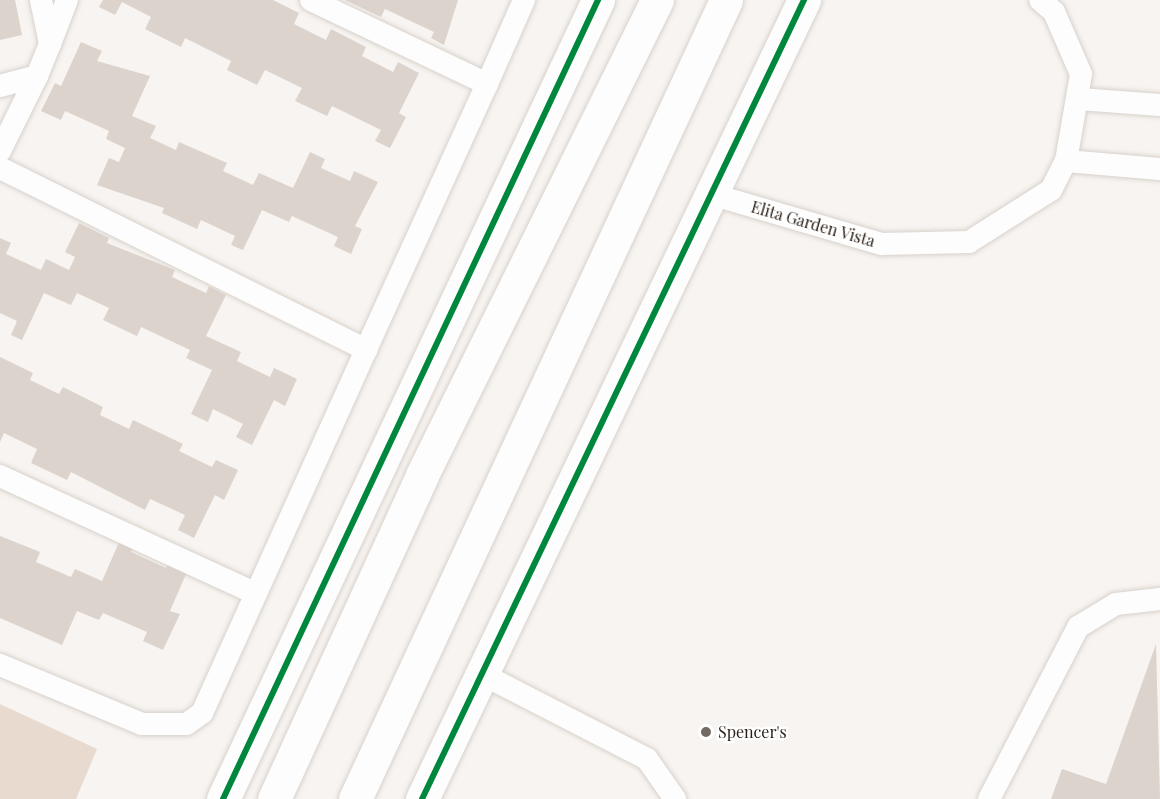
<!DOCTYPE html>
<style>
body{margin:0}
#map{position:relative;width:1160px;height:799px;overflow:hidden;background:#f7f4f1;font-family:"Playfair Display",serif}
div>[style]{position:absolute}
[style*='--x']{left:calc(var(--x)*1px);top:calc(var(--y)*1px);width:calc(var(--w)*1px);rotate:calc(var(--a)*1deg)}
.green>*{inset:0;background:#e9dacf}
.building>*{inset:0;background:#dcd3cc}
.roads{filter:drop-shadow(0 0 2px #d8d1cb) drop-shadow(0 0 2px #d8d1cb)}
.service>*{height:22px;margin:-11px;padding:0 11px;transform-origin:11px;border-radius:11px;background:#fefdfd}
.tertiary>*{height:33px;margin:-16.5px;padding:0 16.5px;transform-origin:16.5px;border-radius:16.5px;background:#fefdfd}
.secondary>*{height:33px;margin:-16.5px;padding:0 16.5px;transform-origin:16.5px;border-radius:16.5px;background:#fefdfd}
.cycleway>*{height:6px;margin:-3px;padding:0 3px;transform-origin:3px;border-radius:3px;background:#00873e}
.dots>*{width:16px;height:16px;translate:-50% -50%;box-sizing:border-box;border:3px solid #fff;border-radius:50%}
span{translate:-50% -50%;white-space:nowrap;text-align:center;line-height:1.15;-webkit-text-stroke:4.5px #fff;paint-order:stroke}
.street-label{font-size:16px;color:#2c2017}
.poi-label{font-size:16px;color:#2c2017}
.left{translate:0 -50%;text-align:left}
</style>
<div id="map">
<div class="green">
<i style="clip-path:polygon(0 704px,97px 749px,76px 799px,0 799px)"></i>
</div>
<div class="building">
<i style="clip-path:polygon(0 0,15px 0,22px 35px,0 40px)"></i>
<i style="clip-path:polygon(103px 0,273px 0,299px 13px,294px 24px,326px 40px,331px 29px,366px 47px,362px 56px,393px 72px,398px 62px,419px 73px,399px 113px,406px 117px,390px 148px,375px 141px,381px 130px,332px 106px,327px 116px,295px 101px,302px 88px,265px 70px,257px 85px,227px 70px,231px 61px,185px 38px,181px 47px,145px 29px,151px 17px,122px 2px,115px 15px,99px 7px)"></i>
<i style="clip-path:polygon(345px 0,458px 0,444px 45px,431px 38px,434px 32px,385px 9px,381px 17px)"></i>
<i style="clip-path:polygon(81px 42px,102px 51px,97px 61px,150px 76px,132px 116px,156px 126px,150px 138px,176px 150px,179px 142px,227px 163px,223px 171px,253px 185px,259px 173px,293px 188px,310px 152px,325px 159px,321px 168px,350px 181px,354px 171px,378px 182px,355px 226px,362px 229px,351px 254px,334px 246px,338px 237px,292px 216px,289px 222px,262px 210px,243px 250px,231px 245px,235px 236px,201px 220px,197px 229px,162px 213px,164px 208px,97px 185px,109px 158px,119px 162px,125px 148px,106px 139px,109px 131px,65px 111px,61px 120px,41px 111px,55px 83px,61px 86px)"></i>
<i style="clip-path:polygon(79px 223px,109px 238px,107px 243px,175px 270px,172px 277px,206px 293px,209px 286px,226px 295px,206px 336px,241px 352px,237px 361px,270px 377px,274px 368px,297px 379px,285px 406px,274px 400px,252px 445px,236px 437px,243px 424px,213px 409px,208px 422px,191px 414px,212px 370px,186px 358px,190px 350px,141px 327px,137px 336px,103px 320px,109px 308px,77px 293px,71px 305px,44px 293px,22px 340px,11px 335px,17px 321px,0 313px,0 238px,11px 243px,6px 254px,41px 270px,46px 259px,69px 270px,75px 257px,65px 252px)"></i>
<i style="clip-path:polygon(0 357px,33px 373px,30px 380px,59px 394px,63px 387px,103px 407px,100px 415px,129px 429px,133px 420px,183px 444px,179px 451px,212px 467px,216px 460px,238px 470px,224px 500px,215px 495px,194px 538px,178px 530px,185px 515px,150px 499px,145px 510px,71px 472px,67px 480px,31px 463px,37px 449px,4px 433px,0 442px)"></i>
<i style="clip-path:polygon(0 536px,40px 552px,36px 562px,71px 577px,75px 569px,102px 581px,121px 538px,134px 545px,131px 552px,166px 568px,171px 556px,190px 565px,170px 611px,180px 614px,163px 650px,143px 641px,147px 632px,103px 613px,99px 620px,77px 611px,62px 645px,0 618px)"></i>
<i style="clip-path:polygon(1156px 644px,1160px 799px,1051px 799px,1062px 769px,1106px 784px)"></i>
</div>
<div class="roads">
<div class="service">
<i style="--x:41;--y:0;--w:45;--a:78.4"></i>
<i style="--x:50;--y:44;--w:47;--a:-68.9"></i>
<i style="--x:311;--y:0;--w:195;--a:25.5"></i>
<i style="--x:487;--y:84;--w:292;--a:114.5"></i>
<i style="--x:487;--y:84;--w:92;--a:-66.2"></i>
<i style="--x:0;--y:86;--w:38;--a:-15"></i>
<i style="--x:37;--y:76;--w:35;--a:-68"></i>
<i style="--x:1079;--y:99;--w:81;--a:4.2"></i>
<i style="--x:0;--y:151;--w:84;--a:-63.7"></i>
<i style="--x:1066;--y:161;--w:94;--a:4.9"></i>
<i style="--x:0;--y:168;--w:409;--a:26.4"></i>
<i style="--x:366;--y:350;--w:398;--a:114.3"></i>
<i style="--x:202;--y:713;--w:19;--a:145"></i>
<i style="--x:186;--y:724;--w:44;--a:180"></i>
<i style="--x:142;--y:724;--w:154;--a:-157.4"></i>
<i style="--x:714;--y:195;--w:175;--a:16.3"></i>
<i style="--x:882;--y:244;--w:87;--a:-1.3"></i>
<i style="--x:969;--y:242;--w:97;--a:-32.4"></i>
<i style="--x:1051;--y:190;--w:33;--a:-63"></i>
<i style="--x:1066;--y:161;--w:88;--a:-80.2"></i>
<i style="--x:1081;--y:74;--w:68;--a:-113.5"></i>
<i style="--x:1054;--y:12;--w:18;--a:-139"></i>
<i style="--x:0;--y:476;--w:280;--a:24.7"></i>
<i style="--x:480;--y:673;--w:188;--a:27.2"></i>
<i style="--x:647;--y:759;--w:49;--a:55"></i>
<i style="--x:989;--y:799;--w:194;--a:-62.6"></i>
<i style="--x:1078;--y:627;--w:44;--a:-31.2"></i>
<i style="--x:1116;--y:604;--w:44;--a:-6.5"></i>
</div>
<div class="tertiary">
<i style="--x:223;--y:799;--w:883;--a:-64.86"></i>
<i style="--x:422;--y:799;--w:886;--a:-64.45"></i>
</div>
<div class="secondary">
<i style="--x:274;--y:799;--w:356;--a:-65.4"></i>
<i style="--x:422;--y:475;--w:530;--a:-63.68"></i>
<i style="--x:355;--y:799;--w:881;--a:-65.09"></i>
</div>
</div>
<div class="cycleway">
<i style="--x:223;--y:799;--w:883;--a:-64.86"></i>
<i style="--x:422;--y:799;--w:886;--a:-64.45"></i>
</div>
<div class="dots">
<i style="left:706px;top:732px;background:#736a63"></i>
</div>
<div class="street-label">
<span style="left:813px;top:224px;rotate:16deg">Elita Garden Vista</span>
</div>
<div class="poi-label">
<span class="left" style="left:718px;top:732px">Spencer's</span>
</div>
</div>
